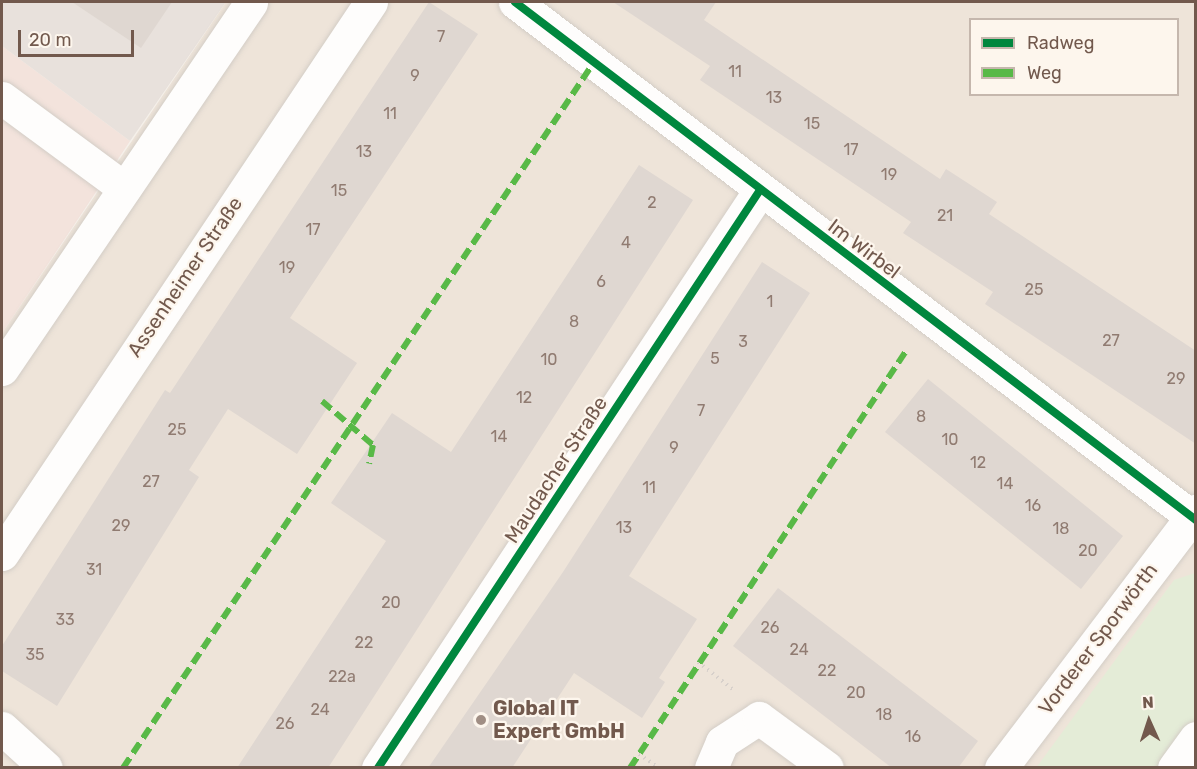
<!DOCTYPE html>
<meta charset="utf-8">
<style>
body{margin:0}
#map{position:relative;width:1197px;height:769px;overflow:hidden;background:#f6f1eb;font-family:Rubik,sans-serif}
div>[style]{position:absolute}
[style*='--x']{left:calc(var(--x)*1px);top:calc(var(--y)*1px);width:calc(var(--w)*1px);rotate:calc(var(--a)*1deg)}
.residential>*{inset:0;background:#eee4d9}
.commercial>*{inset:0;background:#f3e3dc}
.industrial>*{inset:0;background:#e8e1dc}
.green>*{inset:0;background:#e4ecd7}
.building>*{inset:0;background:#dfd7d1}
.path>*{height:4px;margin-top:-2px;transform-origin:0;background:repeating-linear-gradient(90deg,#d7d0cb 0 1.5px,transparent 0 6px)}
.roads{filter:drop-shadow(0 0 2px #d3cdc6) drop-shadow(0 0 2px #d3cdc6)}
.minor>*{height:33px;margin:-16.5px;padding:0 16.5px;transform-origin:16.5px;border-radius:16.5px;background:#fefdfc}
.quiet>*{height:6px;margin-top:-3px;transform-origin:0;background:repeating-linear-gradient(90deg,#58b947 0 12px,transparent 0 18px)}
.cycleway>*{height:8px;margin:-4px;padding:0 4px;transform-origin:4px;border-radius:4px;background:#00873e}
.dots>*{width:16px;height:16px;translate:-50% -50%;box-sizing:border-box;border:3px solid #fdf6ed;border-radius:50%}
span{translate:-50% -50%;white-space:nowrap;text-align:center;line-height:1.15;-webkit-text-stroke:4.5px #fdf6ed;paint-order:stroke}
.number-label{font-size:16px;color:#907b71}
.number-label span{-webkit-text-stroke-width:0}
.street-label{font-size:20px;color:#72594d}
.poi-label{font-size:20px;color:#72594d;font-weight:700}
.left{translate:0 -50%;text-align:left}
.frame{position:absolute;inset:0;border:3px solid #72594d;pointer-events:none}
.legend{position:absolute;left:969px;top:18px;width:210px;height:78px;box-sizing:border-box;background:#fdf6ed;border:2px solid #c5b7ad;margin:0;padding:8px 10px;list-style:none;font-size:18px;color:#72594d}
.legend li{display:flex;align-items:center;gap:12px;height:30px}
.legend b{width:30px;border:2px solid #c5b7ad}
.north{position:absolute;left:1119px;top:691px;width:60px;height:60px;-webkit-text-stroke:4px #fdf6ed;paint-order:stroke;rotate:357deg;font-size:16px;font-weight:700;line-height:24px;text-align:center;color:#72594d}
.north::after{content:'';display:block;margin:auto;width:21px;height:27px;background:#72594d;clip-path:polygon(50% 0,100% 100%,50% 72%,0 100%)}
.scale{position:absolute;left:18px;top:30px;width:116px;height:27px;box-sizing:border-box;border:3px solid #72594d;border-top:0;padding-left:8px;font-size:18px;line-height:21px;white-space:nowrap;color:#72594d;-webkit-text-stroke:4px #fdf6ed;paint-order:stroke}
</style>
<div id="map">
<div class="residential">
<i style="clip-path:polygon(evenodd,226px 2px,1195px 2px,1195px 767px,2px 768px,2px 333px,226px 2px,970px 20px,1178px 20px,1178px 94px,970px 94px,970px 20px)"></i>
</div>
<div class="commercial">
<i style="clip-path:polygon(2px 46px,130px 141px,2px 333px)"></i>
</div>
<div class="industrial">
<i style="clip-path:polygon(2px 2px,226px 2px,130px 141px,2px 46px)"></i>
</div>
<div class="green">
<i style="clip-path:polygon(1195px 573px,1195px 724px,1162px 767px,1036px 768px,1174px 580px)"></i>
</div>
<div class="building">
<i style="clip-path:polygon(72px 2px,172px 2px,141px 48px)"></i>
<i style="clip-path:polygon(429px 2px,478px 34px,290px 318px,357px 363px,297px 454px,228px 409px,189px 470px,199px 477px,57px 706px,2px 671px,2px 646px,165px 390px,170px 393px)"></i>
<i style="clip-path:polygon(613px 2px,716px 2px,704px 20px,940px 179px,946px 169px,997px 202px,989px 214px,1196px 351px,1196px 444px,985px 304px,993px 292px,903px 233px,911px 222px,700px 80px,710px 66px)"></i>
<i style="clip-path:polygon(639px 165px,693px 200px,328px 768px,237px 768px,386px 541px,331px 503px,392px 413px,451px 452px)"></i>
<i style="clip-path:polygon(762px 262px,810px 293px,629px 576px,697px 619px,659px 678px,665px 682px,642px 718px,574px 673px,512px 768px,428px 768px,563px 572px)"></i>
<i style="clip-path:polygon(928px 379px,1123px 536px,1081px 589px,885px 432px)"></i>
<i style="clip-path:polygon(778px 588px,978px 741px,958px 768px,892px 768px,733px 646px)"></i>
</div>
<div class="path">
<i style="--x:698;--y:662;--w:47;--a:38.1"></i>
<i style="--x:639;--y:754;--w:24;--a:35"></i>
</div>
<div class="roads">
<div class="minor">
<i style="--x:515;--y:2;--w:856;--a:37.26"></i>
<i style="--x:2;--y:98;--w:152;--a:36.4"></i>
<i style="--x:2;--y:369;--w:443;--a:-55.8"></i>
<i style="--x:2;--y:554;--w:664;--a:-56.24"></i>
<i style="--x:2;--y:728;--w:59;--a:42.3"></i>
<i style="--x:378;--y:768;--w:693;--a:-56.54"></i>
<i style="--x:711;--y:768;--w:28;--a:-67"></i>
<i style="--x:722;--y:742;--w:44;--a:-33"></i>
<i style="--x:759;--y:718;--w:84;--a:36.3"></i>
<i style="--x:1001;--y:768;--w:323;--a:-52.8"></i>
<i style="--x:1174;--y:768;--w:37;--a:-54"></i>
</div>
</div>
<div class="quiet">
<i style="--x:322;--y:401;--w:67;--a:40.8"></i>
<i style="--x:373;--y:445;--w:19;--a:102"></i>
<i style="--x:123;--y:768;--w:849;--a:-56.29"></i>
<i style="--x:630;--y:768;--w:499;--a:-56.5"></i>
</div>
<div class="cycleway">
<i style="--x:515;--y:2;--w:856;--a:37.26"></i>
<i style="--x:378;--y:768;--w:693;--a:-56.54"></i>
</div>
<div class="dots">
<i style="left:481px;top:720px;background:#a08e84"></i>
</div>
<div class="number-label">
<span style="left:441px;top:37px">7</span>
<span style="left:735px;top:72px">11</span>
<span style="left:415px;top:76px">9</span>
<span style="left:774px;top:98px">13</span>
<span style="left:390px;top:114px">11</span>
<span style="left:812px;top:124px">15</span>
<span style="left:851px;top:150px">17</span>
<span style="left:364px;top:152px">13</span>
<span style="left:889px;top:175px">19</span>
<span style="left:339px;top:191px">15</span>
<span style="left:652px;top:203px">2</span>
<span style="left:945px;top:216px">21</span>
<span style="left:313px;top:230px">17</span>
<span style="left:626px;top:243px">4</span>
<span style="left:287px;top:268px">19</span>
<span style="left:601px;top:282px">6</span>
<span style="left:1034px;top:290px">25</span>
<span style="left:770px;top:302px">1</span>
<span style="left:574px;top:322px">8</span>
<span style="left:1111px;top:341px">27</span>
<span style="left:743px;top:342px">3</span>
<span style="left:715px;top:359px">5</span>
<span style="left:549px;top:360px">10</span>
<span style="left:1176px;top:379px">29</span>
<span style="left:524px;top:398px">12</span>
<span style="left:701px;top:411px">7</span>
<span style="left:921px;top:417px">8</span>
<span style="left:177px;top:430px">25</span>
<span style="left:499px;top:437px">14</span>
<span style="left:950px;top:440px">10</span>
<span style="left:674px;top:448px">9</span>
<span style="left:978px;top:463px">12</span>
<span style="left:151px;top:482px">27</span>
<span style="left:1005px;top:484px">14</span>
<span style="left:649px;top:488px">11</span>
<span style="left:1033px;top:506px">16</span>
<span style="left:121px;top:526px">29</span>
<span style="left:624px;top:528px">13</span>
<span style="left:1061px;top:529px">18</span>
<span style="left:1088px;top:551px">20</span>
<span style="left:94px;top:570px">31</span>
<span style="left:391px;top:603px">20</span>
<span style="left:65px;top:620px">33</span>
<span style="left:770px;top:628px">26</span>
<span style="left:364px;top:643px">22</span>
<span style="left:799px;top:650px">24</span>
<span style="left:35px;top:655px">35</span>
<span style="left:827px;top:671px">22</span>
<span style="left:342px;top:677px">22a</span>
<span style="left:856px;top:693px">20</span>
<span style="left:320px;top:710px">24</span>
<span style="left:884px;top:715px">18</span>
<span style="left:285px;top:724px">26</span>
<span style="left:913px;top:737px">16</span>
</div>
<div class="street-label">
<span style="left:864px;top:249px;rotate:37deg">Im Wirbel</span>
<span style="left:185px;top:277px;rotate:-56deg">Assenheimer Straße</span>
<span style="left:556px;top:470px;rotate:-57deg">Maudacher Straße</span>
<span style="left:1098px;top:639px;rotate:-53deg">Vorderer Sporwörth</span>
</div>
<div class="poi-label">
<span class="left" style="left:493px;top:720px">Global IT<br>Expert GmbH</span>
</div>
<div class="frame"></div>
<ul class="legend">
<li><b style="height:8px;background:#00873e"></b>Radweg</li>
<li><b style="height:8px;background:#58b947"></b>Weg</li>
</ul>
<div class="north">N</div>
<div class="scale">20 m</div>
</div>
